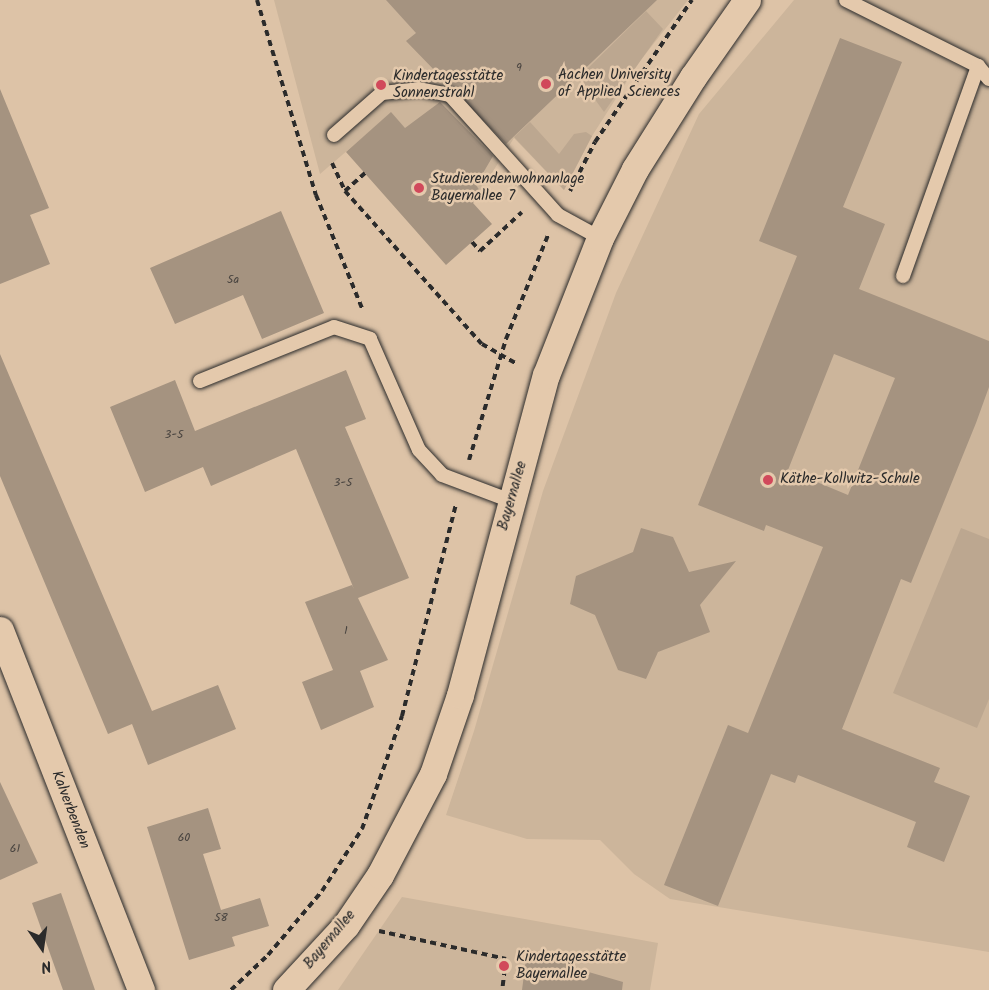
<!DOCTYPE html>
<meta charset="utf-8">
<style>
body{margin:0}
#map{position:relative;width:989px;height:990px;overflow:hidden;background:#ddc3a7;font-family:Kalam,sans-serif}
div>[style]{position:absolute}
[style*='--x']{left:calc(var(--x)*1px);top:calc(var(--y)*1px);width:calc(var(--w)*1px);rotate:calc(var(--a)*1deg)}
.built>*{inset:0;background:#ccb59b}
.green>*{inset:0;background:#bca790}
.building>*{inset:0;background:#a59380}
.path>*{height:4px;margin-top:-2px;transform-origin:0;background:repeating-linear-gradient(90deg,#2b2b2b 0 6px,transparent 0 10.5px)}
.roads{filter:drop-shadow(0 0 2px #2b2b2b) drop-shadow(0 0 2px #2b2b2b)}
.service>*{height:14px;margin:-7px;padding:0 7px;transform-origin:7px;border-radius:7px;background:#e4c9ac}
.minor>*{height:27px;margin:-13.5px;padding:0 13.5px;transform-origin:13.5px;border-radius:13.5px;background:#e4c9ac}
.dots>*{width:16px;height:16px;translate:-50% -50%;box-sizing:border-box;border:3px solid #e4c9ac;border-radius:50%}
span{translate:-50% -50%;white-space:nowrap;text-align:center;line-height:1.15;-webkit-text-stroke:5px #e4c9ac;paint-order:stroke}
.number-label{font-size:12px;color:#4a4540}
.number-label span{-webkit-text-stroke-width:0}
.poi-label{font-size:15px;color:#2b2b2b}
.left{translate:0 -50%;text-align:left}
.street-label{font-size:15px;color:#2b2b2b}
.north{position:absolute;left:12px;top:918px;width:60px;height:60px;-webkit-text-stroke:4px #e4c9ac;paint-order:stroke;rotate:167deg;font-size:16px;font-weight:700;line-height:24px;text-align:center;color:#2b2b2b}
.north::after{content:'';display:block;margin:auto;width:21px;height:27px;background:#2b2b2b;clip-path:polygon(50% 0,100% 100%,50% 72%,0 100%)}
</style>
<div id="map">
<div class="built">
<i style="clip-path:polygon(274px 0,688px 0,640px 61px,592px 136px,564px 190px,514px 138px,473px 203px,391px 113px,320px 174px)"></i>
<i style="clip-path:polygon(794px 0,989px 0,989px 952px,670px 899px,634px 874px,600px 840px,527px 839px,446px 815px,474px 731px,543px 491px,616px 293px,699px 114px)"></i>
<i style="clip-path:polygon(402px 897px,658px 943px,650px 990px,338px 990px)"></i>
</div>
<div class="green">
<i style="clip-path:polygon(646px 11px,663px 29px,604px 112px,579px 77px)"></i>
<i style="clip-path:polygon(530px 122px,559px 154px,574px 134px,586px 132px,592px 136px,564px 190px,514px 137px)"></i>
<i style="clip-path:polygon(961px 528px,989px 539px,989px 699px,977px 728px,893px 693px)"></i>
</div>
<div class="building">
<i style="clip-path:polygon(386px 0,657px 0,506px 144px,406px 41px,416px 33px)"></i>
<i style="clip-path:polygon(evenodd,840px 38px,902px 62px,843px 207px,885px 224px,859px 289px,989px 341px,989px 387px,976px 423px,911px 583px,901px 579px,842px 729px,940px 768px,934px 782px,970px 796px,944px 862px,907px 847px,916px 822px,798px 775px,795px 783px,771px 774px,718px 906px,664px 885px,728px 725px,748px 733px,823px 547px,766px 525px,764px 531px,698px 505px,797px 256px,759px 241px,840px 38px,834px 354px,895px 378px,848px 495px,788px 470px,834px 354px)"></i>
<i style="clip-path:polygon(0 89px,49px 208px,30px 215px,50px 264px,0 284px)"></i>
<i style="clip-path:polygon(440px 102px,493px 156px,476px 185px,480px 191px,473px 203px,492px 224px,446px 265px,346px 152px,391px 112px,405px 128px)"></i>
<i style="clip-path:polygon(281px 211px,324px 313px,262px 339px,243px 295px,175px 324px,150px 268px)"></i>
<i style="clip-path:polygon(0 354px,152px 711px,218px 685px,236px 729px,148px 765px,132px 724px,108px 734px,0 476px)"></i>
<i style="clip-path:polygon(346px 370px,366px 419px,345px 427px,409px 578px,358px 598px,388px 660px,360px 671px,374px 707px,321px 730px,302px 682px,333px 670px,305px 602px,352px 585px,354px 589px,296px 449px,211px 486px,203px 467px,145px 492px,110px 407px,175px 380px,195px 431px)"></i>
<i style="clip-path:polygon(641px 528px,673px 537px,689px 572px,736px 561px,700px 605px,710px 632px,658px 652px,646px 679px,618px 670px,595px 615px,570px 604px,576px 576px,633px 552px)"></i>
<i style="clip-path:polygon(0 782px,38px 863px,0 880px)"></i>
<i style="clip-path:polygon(208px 808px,221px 849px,203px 854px,221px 910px,260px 898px,269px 926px,232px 937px,235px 946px,189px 960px,147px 827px)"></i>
<i style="clip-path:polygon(61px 893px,95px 990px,63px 990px,32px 903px)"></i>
<i style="clip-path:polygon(527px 951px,568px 956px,568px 966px,623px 982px,622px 990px,522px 990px)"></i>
</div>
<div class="path">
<i style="--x:257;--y:0;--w:204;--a:73.2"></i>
<i style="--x:316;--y:195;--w:125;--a:67.9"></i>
<i style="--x:332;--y:163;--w:31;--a:65"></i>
<i style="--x:365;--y:173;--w:27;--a:138"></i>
<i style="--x:345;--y:191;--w:205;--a:48.2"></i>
<i style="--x:482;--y:344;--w:40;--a:29.7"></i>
<i style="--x:570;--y:191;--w:55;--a:-63"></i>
<i style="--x:595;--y:142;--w:172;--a:-55.7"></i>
<i style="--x:472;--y:242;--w:12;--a:48"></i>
<i style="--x:480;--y:251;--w:57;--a:-42.9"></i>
<i style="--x:469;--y:460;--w:127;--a:-73"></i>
<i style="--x:506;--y:339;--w:112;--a:-68"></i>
<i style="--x:379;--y:931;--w:130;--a:12.4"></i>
<i style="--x:506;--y:959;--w:31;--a:97"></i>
<i style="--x:231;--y:990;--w:51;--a:-43.4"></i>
<i style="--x:268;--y:955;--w:84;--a:-49.8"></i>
<i style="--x:322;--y:891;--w:74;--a:-57.2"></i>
<i style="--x:362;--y:829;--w:120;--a:-70.5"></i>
<i style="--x:402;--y:716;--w:219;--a:-75.7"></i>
</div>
<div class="roads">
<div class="service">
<i style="--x:846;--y:0;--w:148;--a:26.6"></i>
<i style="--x:978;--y:66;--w:17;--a:50"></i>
<i style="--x:334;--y:135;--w:64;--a:-41.2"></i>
<i style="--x:382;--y:93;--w:37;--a:-6"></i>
<i style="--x:419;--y:89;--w:32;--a:11"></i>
<i style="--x:450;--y:95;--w:161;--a:48"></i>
<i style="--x:558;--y:215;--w:48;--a:28.7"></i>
<i style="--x:903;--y:276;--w:223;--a:-70.3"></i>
<i style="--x:200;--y:381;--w:144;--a:-21.9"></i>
<i style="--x:334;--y:327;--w:38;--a:18"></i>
<i style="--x:370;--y:339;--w:121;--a:66.2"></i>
<i style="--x:419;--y:450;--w:34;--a:47"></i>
<i style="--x:442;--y:475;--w:74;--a:20.6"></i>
</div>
<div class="minor">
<i style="--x:0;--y:630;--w:387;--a:68.6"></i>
<i style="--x:286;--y:990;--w:88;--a:-47.3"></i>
<i style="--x:346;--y:925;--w:60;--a:-55.8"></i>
<i style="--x:380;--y:875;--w:114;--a:-62.3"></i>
<i style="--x:433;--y:774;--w:83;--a:-71.1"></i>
<i style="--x:460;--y:695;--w:331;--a:-75"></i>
<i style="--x:546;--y:375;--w:147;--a:-68.5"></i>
<i style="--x:600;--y:238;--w:77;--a:-63.1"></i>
<i style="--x:635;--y:169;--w:109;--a:-57.8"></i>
<i style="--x:693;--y:77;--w:94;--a:-55"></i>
</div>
</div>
<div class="dots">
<i style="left:546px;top:84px;background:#d1495b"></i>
<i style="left:381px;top:85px;background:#d1495b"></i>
<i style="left:419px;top:188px;background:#d1495b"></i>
<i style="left:768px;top:480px;background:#d1495b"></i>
<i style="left:504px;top:966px;background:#d1495b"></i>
</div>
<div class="number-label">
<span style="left:519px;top:68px">9</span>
<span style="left:233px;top:280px">5a</span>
<span style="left:174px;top:435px">3-5</span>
<span style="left:343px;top:483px">3-5</span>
<span style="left:346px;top:631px">1</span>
<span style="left:184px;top:838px">60</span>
<span style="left:15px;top:849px">61</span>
<span style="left:221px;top:918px">58</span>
</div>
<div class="poi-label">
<span class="left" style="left:558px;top:84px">Aachen University<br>of Applied Sciences</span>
<span class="left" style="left:393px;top:85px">Kindertagesstätte<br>Sonnenstrahl</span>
<span class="left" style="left:431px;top:188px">Studierendenwohnanlage<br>Bayernallee 7</span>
<span class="left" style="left:780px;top:480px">Käthe-Kollwitz-Schule</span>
<span class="left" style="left:516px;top:966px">Kindertagesstätte<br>Bayernallee</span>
</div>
<div class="street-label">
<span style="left:513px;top:496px;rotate:-74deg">Bayernallee</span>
<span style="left:70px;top:810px;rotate:69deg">Kalverbenden</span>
<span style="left:330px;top:940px;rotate:-50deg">Bayernallee</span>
</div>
<div class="north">N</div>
</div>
